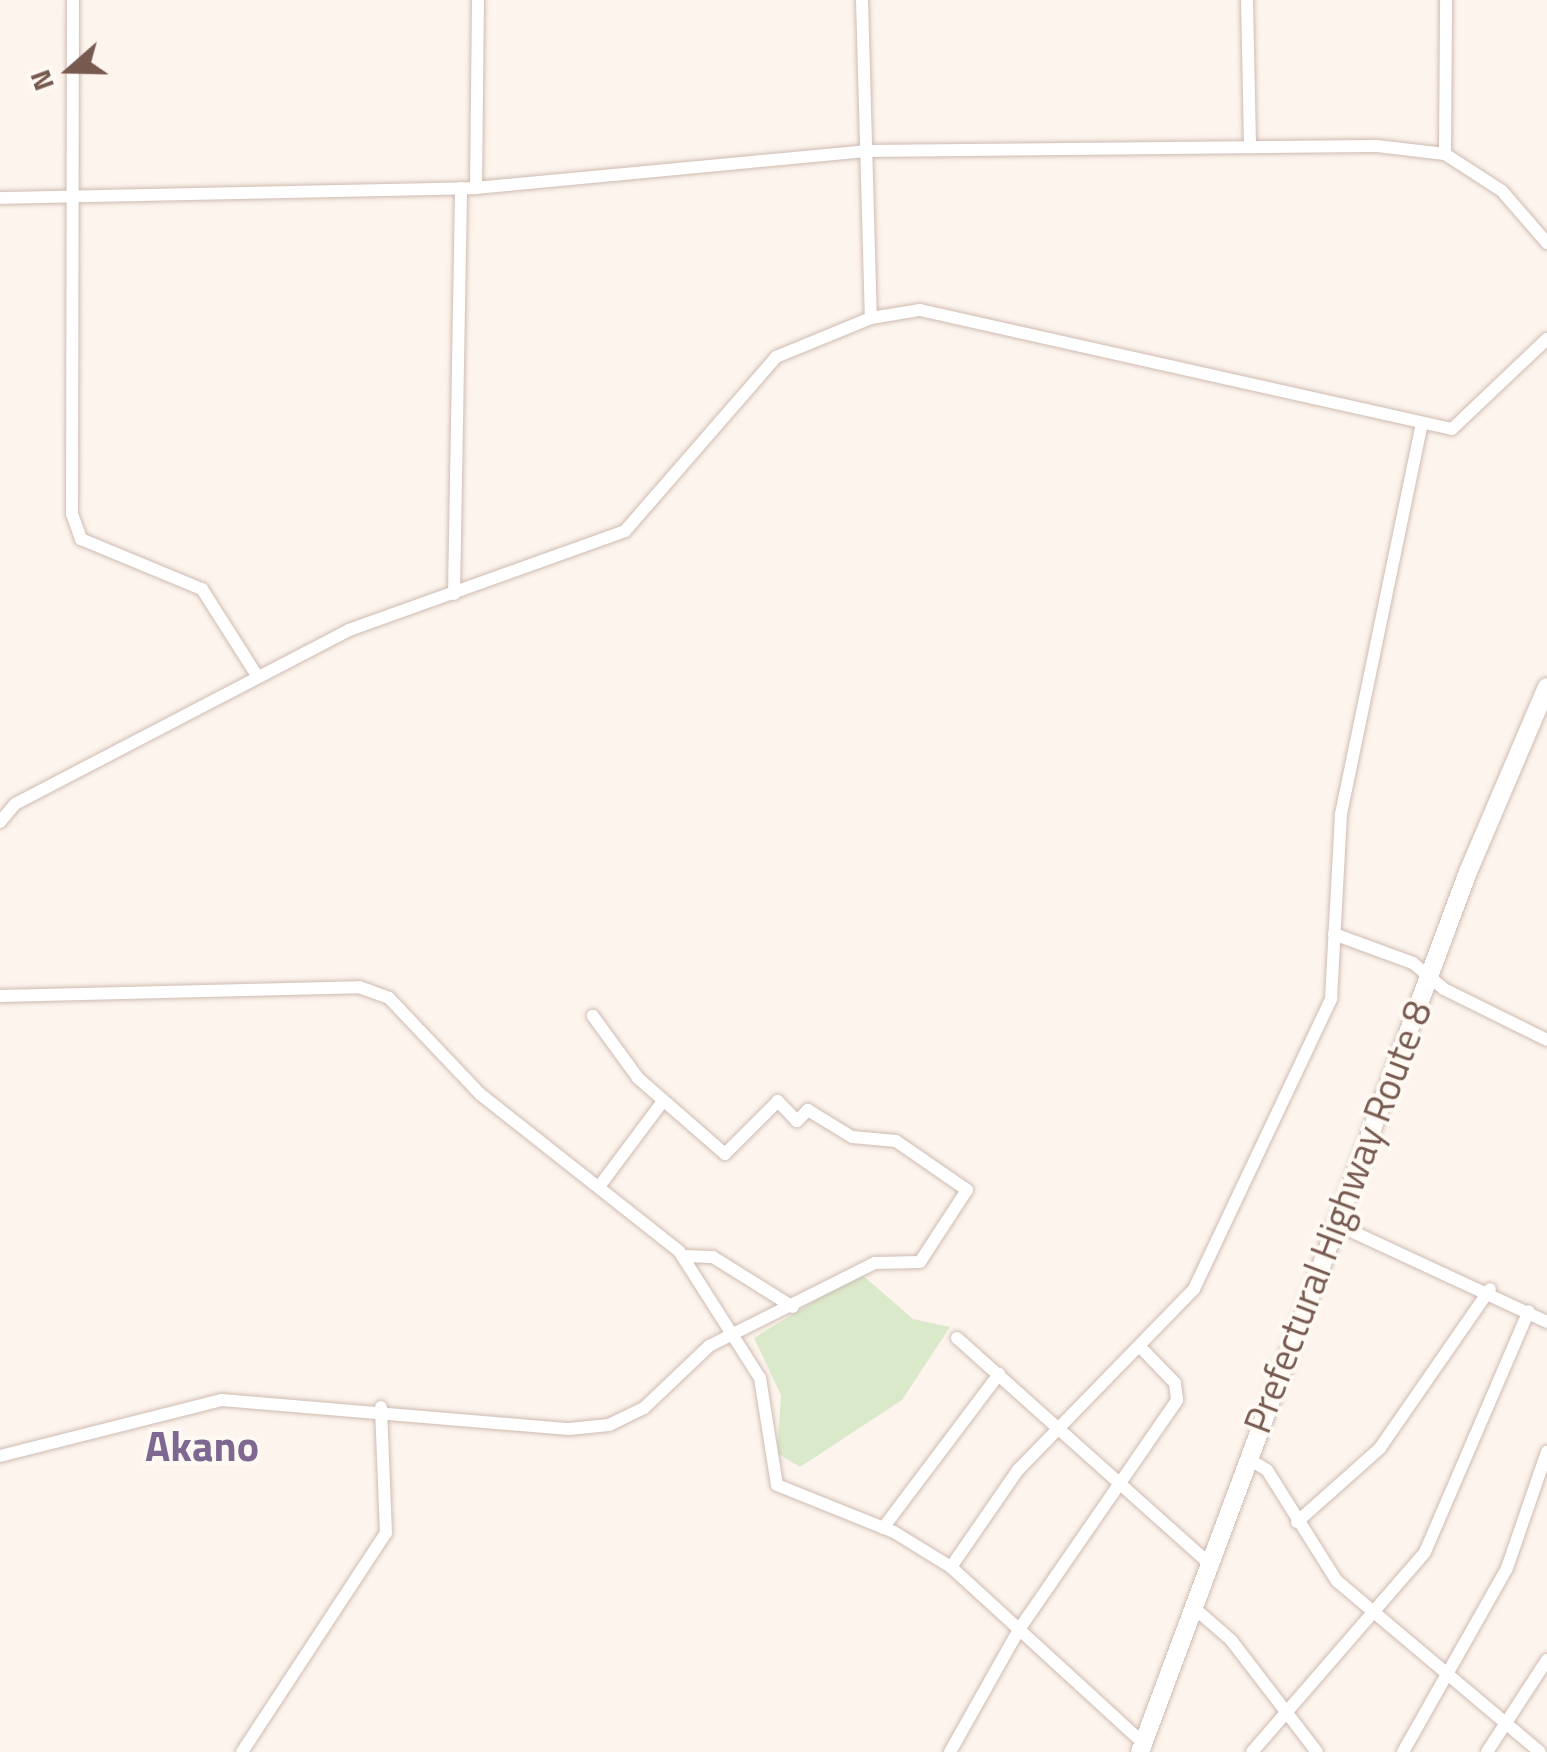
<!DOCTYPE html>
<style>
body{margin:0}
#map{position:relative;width:1547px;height:1752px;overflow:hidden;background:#fcf4ed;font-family:"Titillium Web",sans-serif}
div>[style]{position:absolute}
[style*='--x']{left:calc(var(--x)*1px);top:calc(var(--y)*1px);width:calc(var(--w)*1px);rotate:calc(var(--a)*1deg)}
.green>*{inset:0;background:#dbe9cb}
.roads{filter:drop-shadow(0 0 2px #cebbb2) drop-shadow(0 0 2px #cebbb2)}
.street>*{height:12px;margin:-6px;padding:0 6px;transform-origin:6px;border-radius:6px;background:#fff}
.secondary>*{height:18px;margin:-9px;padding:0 9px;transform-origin:9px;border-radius:9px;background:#fff}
span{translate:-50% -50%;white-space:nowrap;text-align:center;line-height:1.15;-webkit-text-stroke:8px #fef9f3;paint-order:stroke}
.street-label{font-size:38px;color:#775950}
.quarter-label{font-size:42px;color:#7e6891;font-weight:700}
.north{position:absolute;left:20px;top:20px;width:100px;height:100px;-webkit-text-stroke:8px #fef9f3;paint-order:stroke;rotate:250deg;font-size:28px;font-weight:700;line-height:40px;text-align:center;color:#775950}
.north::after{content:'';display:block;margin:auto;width:35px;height:45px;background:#775950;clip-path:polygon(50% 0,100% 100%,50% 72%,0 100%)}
</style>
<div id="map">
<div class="green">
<i style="clip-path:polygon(860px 1273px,913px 1319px,950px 1327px,902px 1400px,800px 1467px,777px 1453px,781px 1395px,754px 1338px)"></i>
</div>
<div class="roads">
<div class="street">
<i style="--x:73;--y:0;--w:514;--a:90.11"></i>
<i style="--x:72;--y:514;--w:27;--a:70"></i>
<i style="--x:81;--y:539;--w:131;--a:22.5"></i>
<i style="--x:202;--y:589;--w:101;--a:57.6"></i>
<i style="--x:862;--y:0;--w:318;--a:88.4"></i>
<i style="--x:1247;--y:0;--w:143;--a:88.8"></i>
<i style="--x:1445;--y:154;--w:154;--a:-89.6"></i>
<i style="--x:476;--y:188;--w:188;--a:-89.4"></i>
<i style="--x:0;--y:198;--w:476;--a:-1.2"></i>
<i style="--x:476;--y:188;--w:391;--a:-5.4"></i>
<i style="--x:865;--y:151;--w:512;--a:-0.56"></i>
<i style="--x:1377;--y:146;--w:68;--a:6.7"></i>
<i style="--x:1445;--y:154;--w:68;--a:33"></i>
<i style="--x:1502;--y:191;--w:69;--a:49.1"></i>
<i style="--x:454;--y:594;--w:406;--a:-89"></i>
<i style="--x:0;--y:822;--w:23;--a:-50"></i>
<i style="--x:15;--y:804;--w:377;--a:-27.5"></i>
<i style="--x:349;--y:630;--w:293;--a:-19.7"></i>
<i style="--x:625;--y:531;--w:230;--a:-49"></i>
<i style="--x:776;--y:357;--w:103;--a:-22.3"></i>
<i style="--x:871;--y:318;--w:50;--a:-9.3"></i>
<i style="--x:920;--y:310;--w:545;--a:12.61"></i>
<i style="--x:1452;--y:429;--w:131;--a:-43.5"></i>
<i style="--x:1334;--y:934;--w:84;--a:20.2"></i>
<i style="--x:1413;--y:963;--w:40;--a:40"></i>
<i style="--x:1444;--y:989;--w:115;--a:26.3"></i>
<i style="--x:0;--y:996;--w:359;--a:-1.4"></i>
<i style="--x:359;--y:987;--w:32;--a:20"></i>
<i style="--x:389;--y:998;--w:132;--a:46.5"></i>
<i style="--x:480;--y:1094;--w:253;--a:38.3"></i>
<i style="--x:679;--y:1251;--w:151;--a:57.5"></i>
<i style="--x:760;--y:1378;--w:108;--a:81"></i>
<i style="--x:777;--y:1485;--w:126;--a:21.9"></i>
<i style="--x:894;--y:1532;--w:67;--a:31.6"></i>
<i style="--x:951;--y:1567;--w:260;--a:42.5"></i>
<i style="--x:601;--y:1184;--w:104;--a:-53.2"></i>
<i style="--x:1336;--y:1224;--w:233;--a:24.9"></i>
<i style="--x:684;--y:1256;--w:29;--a:2"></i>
<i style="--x:713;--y:1257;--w:94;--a:32"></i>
<i style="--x:957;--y:1338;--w:338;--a:41.8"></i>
<i style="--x:0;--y:1456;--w:229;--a:-14.2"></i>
<i style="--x:222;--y:1400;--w:348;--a:4.8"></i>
<i style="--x:569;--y:1429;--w:40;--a:-5.7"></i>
<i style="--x:609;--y:1425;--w:39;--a:-26"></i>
<i style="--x:644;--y:1408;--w:90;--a:-43.6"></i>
<i style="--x:709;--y:1346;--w:186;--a:-26.6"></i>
<i style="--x:875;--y:1263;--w:45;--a:-1.3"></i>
<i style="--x:920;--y:1262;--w:86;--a:-56.9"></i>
<i style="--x:967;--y:1190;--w:86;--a:-145.4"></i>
<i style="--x:896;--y:1141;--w:44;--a:-174.8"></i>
<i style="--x:852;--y:1137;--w:52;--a:-148.5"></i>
<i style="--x:808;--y:1110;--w:16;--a:135"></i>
<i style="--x:797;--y:1121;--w:28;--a:-134"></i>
<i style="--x:778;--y:1101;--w:75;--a:135"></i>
<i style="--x:725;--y:1154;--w:116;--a:-138.9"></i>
<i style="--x:638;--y:1078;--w:77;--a:-126"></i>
<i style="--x:1247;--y:1458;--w:23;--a:31"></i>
<i style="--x:1267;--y:1470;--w:131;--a:57.8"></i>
<i style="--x:1337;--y:1581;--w:265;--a:40.1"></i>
<i style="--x:1297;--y:1522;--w:111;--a:-41.7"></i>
<i style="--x:1380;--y:1448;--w:193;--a:-55.3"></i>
<i style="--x:883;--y:1528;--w:193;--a:-53"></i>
<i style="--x:951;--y:1567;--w:118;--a:-55.4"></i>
<i style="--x:1018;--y:1470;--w:252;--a:-45.8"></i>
<i style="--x:1194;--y:1289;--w:321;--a:-64.7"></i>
<i style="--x:1331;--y:999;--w:185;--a:-86.9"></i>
<i style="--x:1341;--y:814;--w:396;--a:-78.3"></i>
<i style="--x:1193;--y:1607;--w:50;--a:41"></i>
<i style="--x:1231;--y:1640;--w:141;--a:52.5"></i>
<i style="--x:242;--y:1752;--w:262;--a:-56.7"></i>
<i style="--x:386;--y:1533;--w:126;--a:-92.3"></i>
<i style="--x:950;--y:1752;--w:142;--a:-60.6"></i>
<i style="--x:1020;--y:1628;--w:277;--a:-55.4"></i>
<i style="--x:1177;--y:1400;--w:17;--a:-97"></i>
<i style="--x:1175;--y:1383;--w:45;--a:-134.1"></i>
<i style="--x:1252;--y:1752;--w:264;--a:-49.1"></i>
<i style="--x:1425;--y:1552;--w:262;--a:-66.7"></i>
<i style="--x:1403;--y:1752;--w:211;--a:-60.5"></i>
<i style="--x:1507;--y:1568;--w:123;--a:-71"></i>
<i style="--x:1487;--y:1752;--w:110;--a:-56.9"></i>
</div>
<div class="secondary">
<i style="--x:1140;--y:1752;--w:939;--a:-69.56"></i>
<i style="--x:1468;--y:872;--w:201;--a:-66.9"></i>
</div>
</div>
<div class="street-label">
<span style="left:1338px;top:1217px;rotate:-69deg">Prefectural Highway Route 8</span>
</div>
<div class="quarter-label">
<span style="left:202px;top:1445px">Akano</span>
</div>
<div class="north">N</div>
</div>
